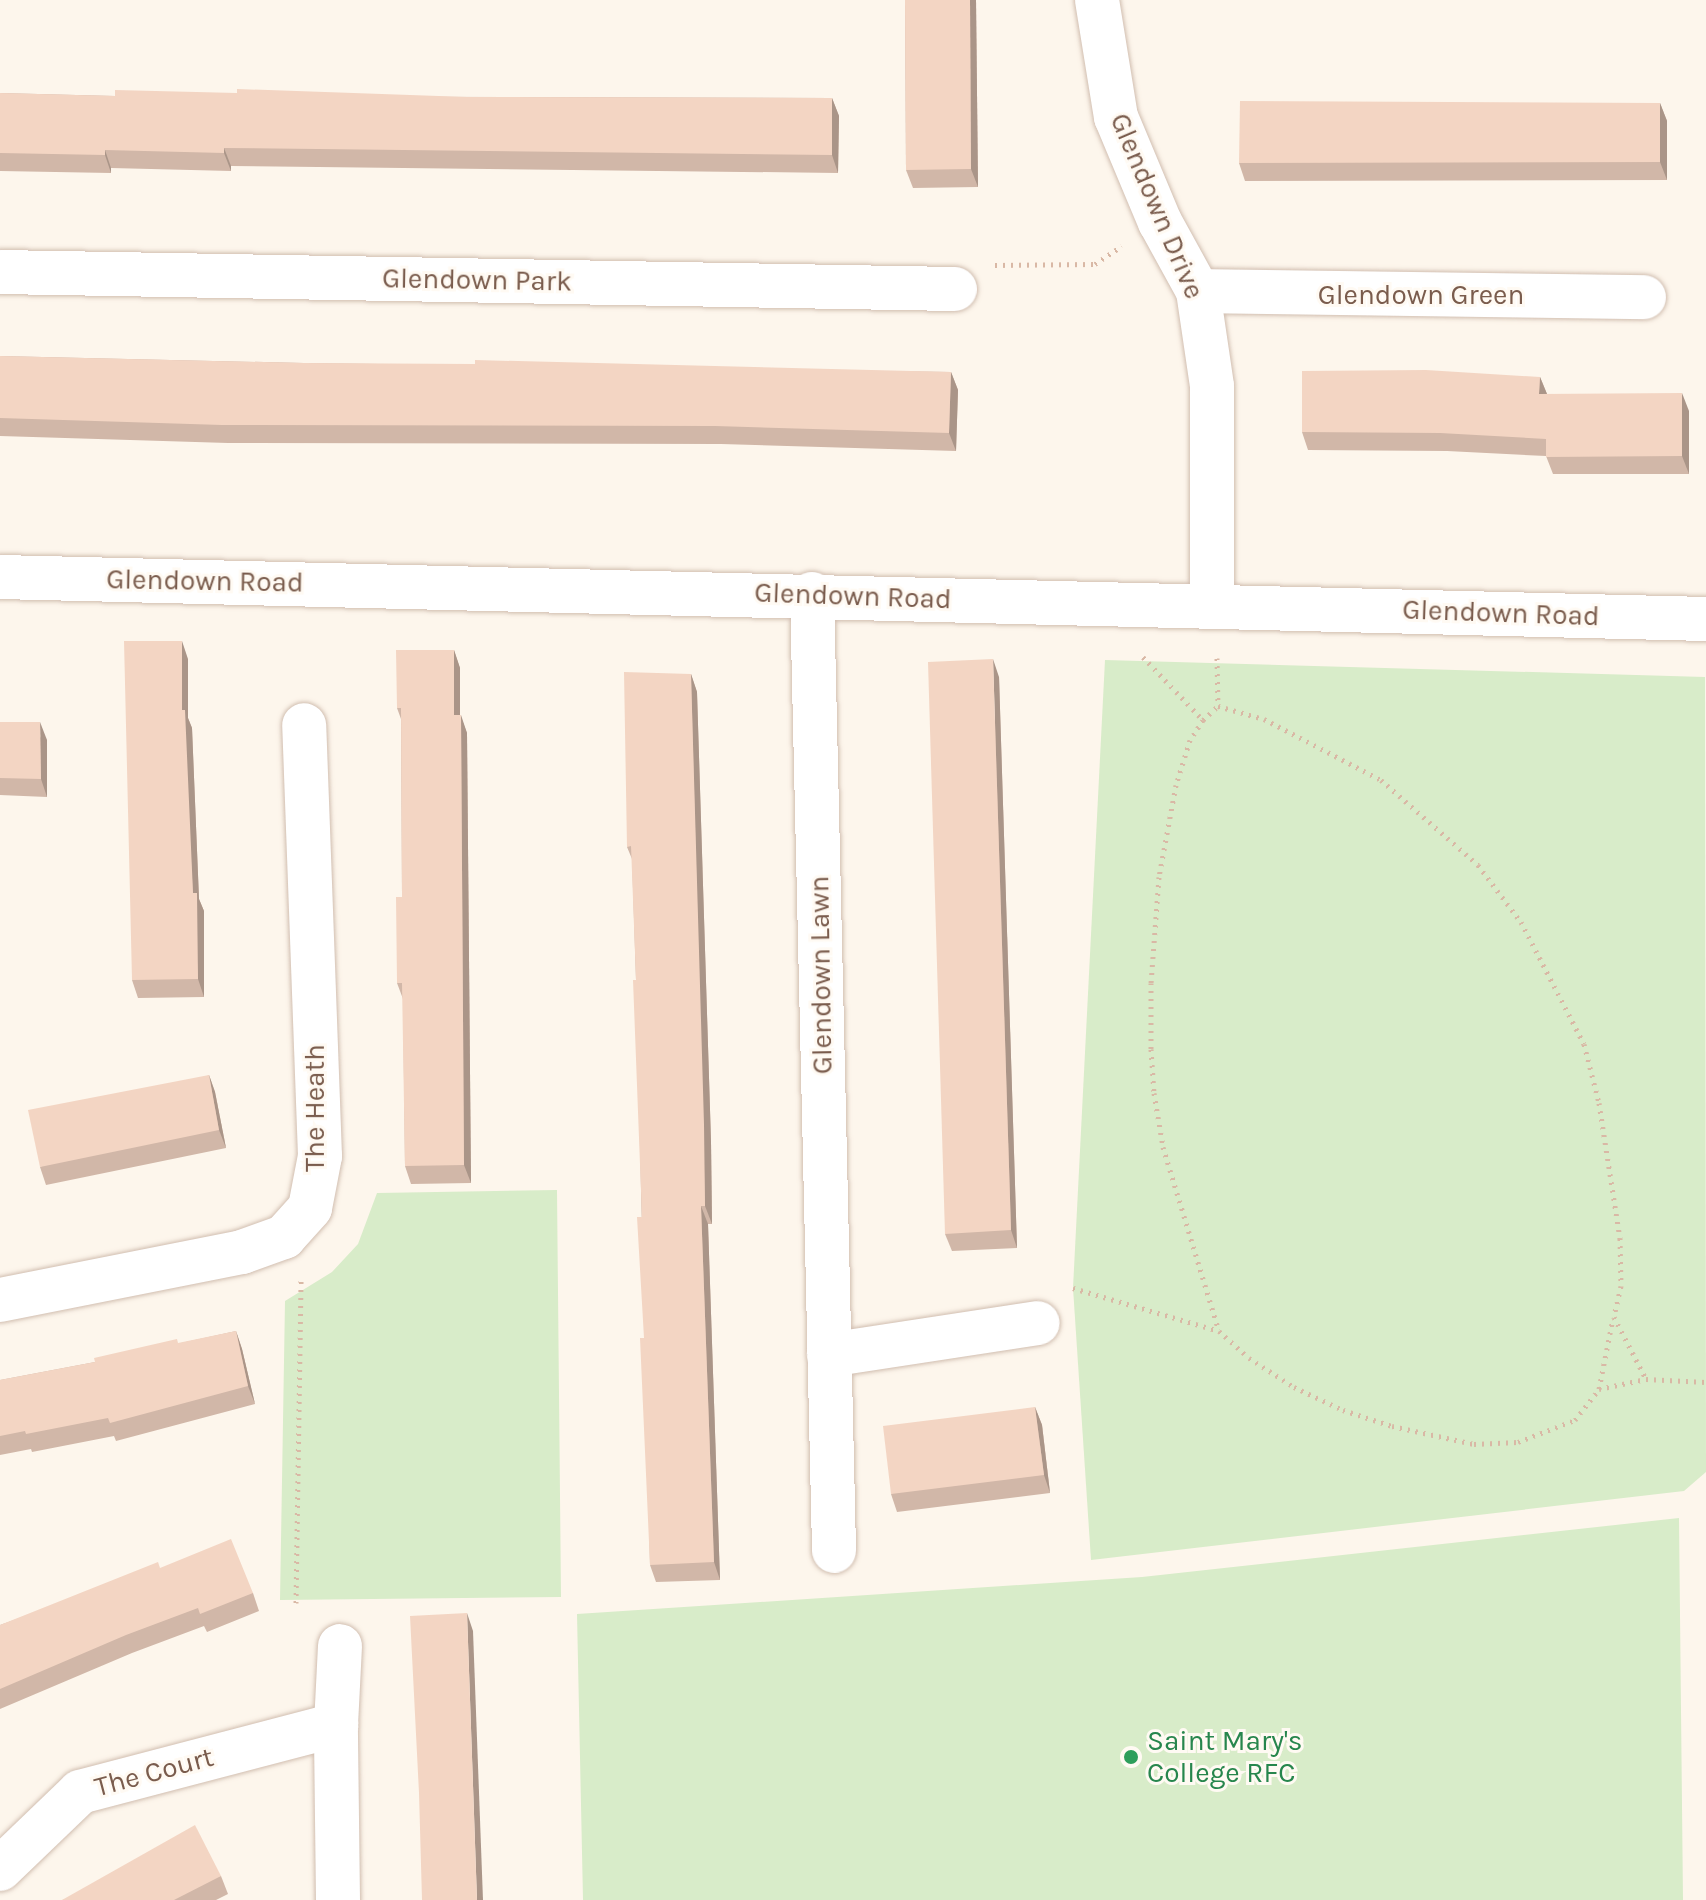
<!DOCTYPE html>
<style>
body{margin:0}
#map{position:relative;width:1706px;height:1900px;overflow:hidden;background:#fdf6ec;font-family:Karla,sans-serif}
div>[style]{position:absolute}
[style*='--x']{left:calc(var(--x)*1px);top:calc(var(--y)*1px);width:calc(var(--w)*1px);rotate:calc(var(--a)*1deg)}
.green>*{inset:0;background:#d8ecc9}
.path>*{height:5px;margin-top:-2.5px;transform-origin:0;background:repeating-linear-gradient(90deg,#d9b8a5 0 2px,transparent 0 8px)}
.roads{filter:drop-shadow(0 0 2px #d1beb0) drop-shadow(0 0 2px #d1beb0)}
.minor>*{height:44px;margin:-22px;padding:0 22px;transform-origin:22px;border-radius:22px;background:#fff}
.wall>*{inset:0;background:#d1b7a8}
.shaded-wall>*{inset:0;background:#aa9588}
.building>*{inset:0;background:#f3d5c3}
.dots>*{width:22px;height:22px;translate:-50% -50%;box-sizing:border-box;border:4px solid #fffaf3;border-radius:50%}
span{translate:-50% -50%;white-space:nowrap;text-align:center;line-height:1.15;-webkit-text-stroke:6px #fffaf3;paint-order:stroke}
.street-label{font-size:28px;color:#7a5c4d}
.leisure-label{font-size:28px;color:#27864d}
.left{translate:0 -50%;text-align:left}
</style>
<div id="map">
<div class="green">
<i style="clip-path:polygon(1105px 660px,1705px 677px,1706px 1472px,1684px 1491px,1091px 1560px,1073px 1288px)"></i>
<i style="clip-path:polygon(557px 1190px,561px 1597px,280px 1600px,285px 1301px,332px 1272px,358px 1244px,377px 1193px)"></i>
<i style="clip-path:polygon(1679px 1518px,1683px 1900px,583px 1900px,577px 1614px,1142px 1577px)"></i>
</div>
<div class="path">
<i style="--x:995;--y:265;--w:100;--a:-0.6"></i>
<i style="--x:1095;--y:264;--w:32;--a:-34"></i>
<i style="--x:1143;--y:657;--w:87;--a:46.4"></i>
<i style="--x:1203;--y:720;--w:24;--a:123"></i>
<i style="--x:1190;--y:740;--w:47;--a:107.3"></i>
<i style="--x:1176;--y:785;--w:94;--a:100.5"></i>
<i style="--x:1159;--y:877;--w:106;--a:94.3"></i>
<i style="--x:1151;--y:983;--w:66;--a:90"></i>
<i style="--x:1151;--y:1049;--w:44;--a:86.1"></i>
<i style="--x:1154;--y:1093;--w:55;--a:80.5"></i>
<i style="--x:1163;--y:1147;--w:192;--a:73.1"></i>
<i style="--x:1217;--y:658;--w:48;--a:88.8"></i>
<i style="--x:1218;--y:706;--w:48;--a:15.8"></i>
<i style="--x:1264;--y:719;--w:132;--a:27.5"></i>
<i style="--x:1381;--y:780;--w:129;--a:41.2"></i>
<i style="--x:1478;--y:865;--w:71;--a:53"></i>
<i style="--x:1521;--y:922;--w:137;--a:62.7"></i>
<i style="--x:1584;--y:1044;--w:61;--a:75.7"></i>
<i style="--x:1599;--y:1103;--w:137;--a:81.2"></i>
<i style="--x:1620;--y:1238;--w:48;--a:88.8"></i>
<i style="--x:1621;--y:1286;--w:32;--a:103"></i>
<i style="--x:1614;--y:1317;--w:70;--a:62.7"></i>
<i style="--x:1646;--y:1379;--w:60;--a:2.9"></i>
<i style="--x:1203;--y:720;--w:21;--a:-43"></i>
<i style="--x:1073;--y:1288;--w:152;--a:16.4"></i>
<i style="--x:1219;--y:1331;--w:40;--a:42"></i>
<i style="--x:1249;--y:1358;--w:54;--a:32.8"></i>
<i style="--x:1294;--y:1387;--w:54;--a:25.1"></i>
<i style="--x:1343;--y:1410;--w:52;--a:18.1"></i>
<i style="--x:1392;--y:1426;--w:84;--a:12.4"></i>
<i style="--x:1474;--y:1444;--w:44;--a:-2.6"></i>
<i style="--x:1518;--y:1442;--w:61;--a:-21.1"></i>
<i style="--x:1575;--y:1420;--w:39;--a:-52"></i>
<i style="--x:1599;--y:1389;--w:48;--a:-12"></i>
<i style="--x:1599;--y:1389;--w:72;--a:-78.8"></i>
<i style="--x:296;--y:1603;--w:326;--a:-89.1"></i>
</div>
<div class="roads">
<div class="minor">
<i style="--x:1097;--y:0;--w:119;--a:80.8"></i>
<i style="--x:1116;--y:117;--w:114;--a:67.3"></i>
<i style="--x:1160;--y:222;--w:79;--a:61.2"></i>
<i style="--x:1198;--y:291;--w:96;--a:81.6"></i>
<i style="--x:1212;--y:386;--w:219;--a:90"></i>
<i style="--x:0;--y:272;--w:955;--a:1.02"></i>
<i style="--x:1198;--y:291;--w:446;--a:0.8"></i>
<i style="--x:0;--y:577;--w:1707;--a:1.41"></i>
<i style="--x:812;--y:594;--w:957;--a:88.68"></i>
<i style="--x:0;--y:1300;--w:247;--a:-11.2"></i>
<i style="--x:242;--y:1252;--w:45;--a:-19.7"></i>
<i style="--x:284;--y:1237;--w:39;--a:-48"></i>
<i style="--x:310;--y:1208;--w:53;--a:-79.1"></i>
<i style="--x:320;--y:1156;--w:431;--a:-92.1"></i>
<i style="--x:829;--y:1355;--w:211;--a:-8.7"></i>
<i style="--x:0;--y:1869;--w:111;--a:-43.9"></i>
<i style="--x:80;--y:1792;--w:265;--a:-14.7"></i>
<i style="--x:338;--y:1900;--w:175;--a:-90.7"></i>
<i style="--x:336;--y:1725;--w:79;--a:-87.1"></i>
</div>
</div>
<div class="wall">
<i style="clip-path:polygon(905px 0,976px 0,978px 187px,913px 188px,906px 170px)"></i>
<i style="clip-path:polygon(0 93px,115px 96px,832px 98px,839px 116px,838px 173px,231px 166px,231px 171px,111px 168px,111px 173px,0 171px)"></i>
<i style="clip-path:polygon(1660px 103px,1667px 121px,1667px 180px,1245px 181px,1239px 163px)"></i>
<i style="clip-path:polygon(0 356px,304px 363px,951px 372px,958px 390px,956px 451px,721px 444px,228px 443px,0 436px)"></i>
<i style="clip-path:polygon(1540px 377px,1547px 394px,1689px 411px,1689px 474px,1553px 474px,1546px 456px,1447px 451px,1308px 450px,1302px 432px)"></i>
<i style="clip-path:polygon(454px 650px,460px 668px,460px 715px,467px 733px,471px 1183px,411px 1184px,405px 1166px,403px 999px,397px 983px,402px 897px,401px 719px,397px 708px)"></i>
<i style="clip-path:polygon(188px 659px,188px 718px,192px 728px,199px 899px,204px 911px,204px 997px,138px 998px,132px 980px)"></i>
<i style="clip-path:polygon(691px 674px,697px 692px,711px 1142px,712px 1224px,708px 1224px,720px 1580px,656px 1582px,650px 1565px,636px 980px,632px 859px,627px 847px)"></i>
<i style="clip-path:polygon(999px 677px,1017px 1248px,952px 1251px,945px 1234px)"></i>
<i style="clip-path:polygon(0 722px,47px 740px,47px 797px,0 795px)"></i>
<i style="clip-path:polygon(209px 1075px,215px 1092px,226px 1148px,46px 1185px,40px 1167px)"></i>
<i style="clip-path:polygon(236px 1331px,242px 1349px,255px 1404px,116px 1441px,114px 1436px,32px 1452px,31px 1449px,0 1455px,0 1380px,95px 1362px)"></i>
<i style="clip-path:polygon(1035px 1407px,1042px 1425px,1050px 1493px,897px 1512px,891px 1494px)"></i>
<i style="clip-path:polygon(160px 1568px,253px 1593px,259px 1611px,207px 1632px,204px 1626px,132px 1653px,0 1709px,0 1625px)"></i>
<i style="clip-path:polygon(221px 1876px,228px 1894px,216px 1900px,62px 1900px)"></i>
</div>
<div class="shaded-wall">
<i style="clip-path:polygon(970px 0,976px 0,978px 187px,971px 169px)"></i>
<i style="clip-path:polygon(832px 98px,839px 116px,838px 173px,832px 155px)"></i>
<i style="clip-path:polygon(1660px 103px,1667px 121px,1667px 180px,1660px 162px)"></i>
<i style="clip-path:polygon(224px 148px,231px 166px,231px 171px,224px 153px)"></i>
<i style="clip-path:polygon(105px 150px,111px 168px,111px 173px,105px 155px)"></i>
<i style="clip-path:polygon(951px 372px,958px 390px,956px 451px,949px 433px)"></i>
<i style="clip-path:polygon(1540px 377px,1547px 394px,1539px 394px)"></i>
<i style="clip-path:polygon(1682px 393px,1689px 411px,1689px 474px,1682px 456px)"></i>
<i style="clip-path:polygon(182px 641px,188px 659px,188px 718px,192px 728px,199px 899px,204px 911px,204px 997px,198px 979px,182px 710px)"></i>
<i style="clip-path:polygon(454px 650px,460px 668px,460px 733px,454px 715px)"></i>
<i style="clip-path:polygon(993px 659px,999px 677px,1017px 1248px,1011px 1230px)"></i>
<i style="clip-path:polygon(691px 674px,697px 692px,711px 1142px,712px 1224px,705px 1206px)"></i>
<i style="clip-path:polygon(461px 715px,467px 733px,471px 1183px,464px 1165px)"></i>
<i style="clip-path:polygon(40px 722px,47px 740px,47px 797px,41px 779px)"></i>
<i style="clip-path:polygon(209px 1075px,215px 1092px,226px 1148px,219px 1130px)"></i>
<i style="clip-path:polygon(701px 1206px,708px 1224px,720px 1580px,714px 1562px)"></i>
<i style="clip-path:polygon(236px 1331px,242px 1349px,255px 1404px,248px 1386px)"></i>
<i style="clip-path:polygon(1035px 1407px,1042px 1425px,1050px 1493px,1044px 1475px)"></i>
<i style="clip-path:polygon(467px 1613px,473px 1631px,483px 1900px,477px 1900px)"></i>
</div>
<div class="building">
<i style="clip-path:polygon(905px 0,970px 0,971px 169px,906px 170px)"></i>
<i style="clip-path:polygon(237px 89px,467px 97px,832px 98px,832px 155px,224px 148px,224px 153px,105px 150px,105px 155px,0 153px,0 93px,115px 96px,115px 90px,237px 93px)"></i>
<i style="clip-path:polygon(1240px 101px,1660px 103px,1660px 162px,1239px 163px)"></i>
<i style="clip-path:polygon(0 356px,304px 363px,475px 364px,475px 360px,951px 372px,949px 433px,715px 426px,222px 425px,0 418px)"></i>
<i style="clip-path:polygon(1426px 370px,1540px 377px,1539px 394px,1682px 393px,1682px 456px,1546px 457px,1546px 439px,1440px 433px,1302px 432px,1302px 371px)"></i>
<i style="clip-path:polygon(124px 641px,182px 641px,182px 710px,185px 710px,193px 893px,197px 893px,198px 979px,132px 980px)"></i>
<i style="clip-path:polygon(396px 650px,454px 650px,454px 715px,461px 715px,464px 1165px,405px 1166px,402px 983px,397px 983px,396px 897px,402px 897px,401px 708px,397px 708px)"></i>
<i style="clip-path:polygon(993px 659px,1011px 1230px,945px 1234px,928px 662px)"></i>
<i style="clip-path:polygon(624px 672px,691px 674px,704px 1124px,705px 1206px,701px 1206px,714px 1562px,650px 1565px,640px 1338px,644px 1338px,637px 1217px,642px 1217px,633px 980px,636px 980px,631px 846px,627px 847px)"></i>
<i style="clip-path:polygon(0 722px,40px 722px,41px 779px,0 778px)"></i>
<i style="clip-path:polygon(209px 1075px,219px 1130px,40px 1167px,28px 1110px)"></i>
<i style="clip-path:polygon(236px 1331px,248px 1386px,110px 1423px,108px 1418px,26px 1434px,25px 1431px,0 1436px,0 1380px,95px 1362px,94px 1358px,177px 1339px,178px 1343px)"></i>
<i style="clip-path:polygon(1035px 1407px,1044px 1475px,891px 1494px,883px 1426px)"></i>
<i style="clip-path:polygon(231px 1539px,253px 1593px,200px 1614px,198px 1608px,126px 1635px,0 1689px,0 1625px,158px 1562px,160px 1568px)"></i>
<i style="clip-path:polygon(467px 1613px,477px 1900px,422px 1900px,419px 1793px,410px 1616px)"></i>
<i style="clip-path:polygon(195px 1825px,221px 1876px,174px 1900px,62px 1900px)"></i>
</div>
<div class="dots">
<i style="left:1131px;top:1757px;background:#2e9e5b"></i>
</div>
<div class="street-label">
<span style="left:1157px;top:206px;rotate:67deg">Glendown Drive</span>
<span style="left:477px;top:280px;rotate:1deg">Glendown Park</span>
<span style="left:1421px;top:295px">Glendown Green</span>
<span style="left:205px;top:581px;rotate:1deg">Glendown Road</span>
<span style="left:853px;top:596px;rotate:2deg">Glendown Road</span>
<span style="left:1501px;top:613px;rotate:2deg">Glendown Road</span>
<span style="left:821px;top:975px;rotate:-91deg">Glendown Lawn</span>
<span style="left:315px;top:1108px;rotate:-90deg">The Heath</span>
<span style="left:154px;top:1772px;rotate:-15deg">The Court</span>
</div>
<div class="leisure-label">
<span class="left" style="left:1147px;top:1757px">Saint Mary's<br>College RFC</span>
</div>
</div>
